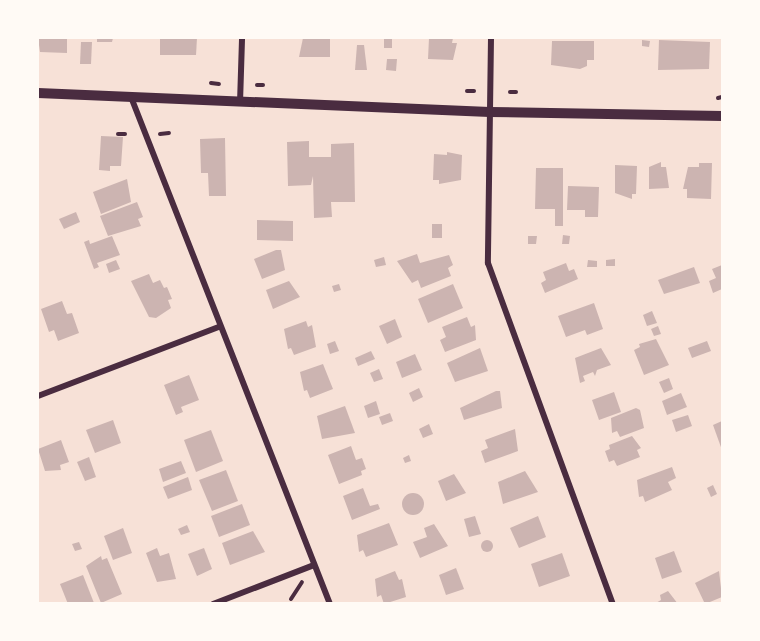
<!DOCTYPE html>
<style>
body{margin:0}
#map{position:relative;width:760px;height:641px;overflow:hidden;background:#f7e1d7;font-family:Karla,sans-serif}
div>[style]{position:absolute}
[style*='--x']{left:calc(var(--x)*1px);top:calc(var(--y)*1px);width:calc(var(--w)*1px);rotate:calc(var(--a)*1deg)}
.building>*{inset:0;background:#ccb4b1}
.round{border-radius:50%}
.path>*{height:4px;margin:-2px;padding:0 2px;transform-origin:2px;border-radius:2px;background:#4a2c40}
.minor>*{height:6px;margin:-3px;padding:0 3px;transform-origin:3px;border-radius:3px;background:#4a2c40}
.tertiary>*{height:10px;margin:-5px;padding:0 5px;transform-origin:5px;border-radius:5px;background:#4a2c40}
span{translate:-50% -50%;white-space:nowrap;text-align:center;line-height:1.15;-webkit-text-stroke:6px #fffaf5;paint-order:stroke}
.frame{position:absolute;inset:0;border:39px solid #fffaf5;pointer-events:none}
</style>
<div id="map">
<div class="building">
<i style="clip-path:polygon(38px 38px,67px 38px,67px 53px,40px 52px)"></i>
<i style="clip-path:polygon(97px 38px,113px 38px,112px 42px,97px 42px)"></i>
<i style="clip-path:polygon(160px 38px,197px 38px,196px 55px,160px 55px)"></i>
<i style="clip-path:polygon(303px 38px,330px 38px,330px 57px,299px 57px)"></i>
<i style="clip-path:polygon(384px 38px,392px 38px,392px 48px,384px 48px)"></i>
<i style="clip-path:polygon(429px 38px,453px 38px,452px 43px,457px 43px,453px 60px,428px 59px)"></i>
<i style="clip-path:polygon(642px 40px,650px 41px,649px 47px,642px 46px)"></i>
<i style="clip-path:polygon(659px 40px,710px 42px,709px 69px,658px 70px)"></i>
<i style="clip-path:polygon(552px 41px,594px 41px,594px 60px,587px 60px,587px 66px,580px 69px,551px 65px)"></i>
<i style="clip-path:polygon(81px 42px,92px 42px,91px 64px,80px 64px)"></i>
<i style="clip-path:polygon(357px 45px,364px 45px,367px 70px,355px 70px)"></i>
<i style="clip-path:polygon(387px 59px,397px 59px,396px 71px,386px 70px)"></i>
<i style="clip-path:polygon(101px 136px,123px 137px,121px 166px,110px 166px,110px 171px,99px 170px)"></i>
<i style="clip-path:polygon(225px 138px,226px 196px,209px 196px,208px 173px,201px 173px,200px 139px)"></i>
<i style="clip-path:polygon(309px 141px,309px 157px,331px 157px,331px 144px,354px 143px,355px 202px,331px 202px,332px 217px,314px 218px,313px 176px,311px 185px,288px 186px,287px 142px)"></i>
<i style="clip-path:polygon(447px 152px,462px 155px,461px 180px,439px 184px,439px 180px,433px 180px,434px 154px,447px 155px)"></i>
<i style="clip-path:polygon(661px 162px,661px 167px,666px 167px,669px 188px,649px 189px,649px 167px)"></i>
<i style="clip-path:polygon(699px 163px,712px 163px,711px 199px,687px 198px,687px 189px,683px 189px,688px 167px,699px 167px)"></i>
<i style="clip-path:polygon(615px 165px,637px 166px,636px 194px,632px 194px,632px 199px,615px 193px)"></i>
<i style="clip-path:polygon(536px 168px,563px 168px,563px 226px,555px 226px,555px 209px,535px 209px)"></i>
<i style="clip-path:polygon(127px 179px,131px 202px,101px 214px,93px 192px)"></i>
<i style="clip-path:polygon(568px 186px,599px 187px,598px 217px,585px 217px,585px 210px,567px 210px)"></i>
<i style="clip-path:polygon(137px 202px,143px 217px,138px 219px,141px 226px,108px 236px,100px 216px)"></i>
<i style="clip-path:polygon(76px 212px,80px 222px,64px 229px,59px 219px)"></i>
<i style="clip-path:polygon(257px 220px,293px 221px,293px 241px,257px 240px)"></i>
<i style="clip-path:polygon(432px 224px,442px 224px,442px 238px,432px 238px)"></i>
<i style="clip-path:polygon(563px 235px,570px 236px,569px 244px,562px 244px)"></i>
<i style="clip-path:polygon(112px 236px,120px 255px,97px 263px,99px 267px,94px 269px,84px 242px,89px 240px,90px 244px)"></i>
<i style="clip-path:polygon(528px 236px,537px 236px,536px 244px,528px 244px)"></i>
<i style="clip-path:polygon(276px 250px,281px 250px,285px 270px,262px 279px,254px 259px)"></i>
<i style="clip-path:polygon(417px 254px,420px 263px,449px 255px,453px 265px,448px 268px,451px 276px,421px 288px,418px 280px,412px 283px,397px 261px)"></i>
<i style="clip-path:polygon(384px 257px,386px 265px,376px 267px,374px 260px)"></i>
<i style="clip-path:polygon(615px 259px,615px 266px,606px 266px,606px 260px)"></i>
<i style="clip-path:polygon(116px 260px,120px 269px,109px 273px,106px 264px)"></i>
<i style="clip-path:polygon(588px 260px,597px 261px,597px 267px,587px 267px)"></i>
<i style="clip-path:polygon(566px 263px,569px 271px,574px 269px,578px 279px,545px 293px,541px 283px,546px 280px,543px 272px)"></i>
<i style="clip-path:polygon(722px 265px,722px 289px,713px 293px,709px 281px,716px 278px,712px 269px)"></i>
<i style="clip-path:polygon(694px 267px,700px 283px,664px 294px,658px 280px)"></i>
<i style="clip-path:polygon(149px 274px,153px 283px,160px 280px,164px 288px,167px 287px,172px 299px,168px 300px,171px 308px,156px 318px,149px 317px,131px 281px)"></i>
<i style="clip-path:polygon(289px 281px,300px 297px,273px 309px,266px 290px)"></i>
<i style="clip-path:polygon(339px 284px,341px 290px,334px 292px,332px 286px)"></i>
<i style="clip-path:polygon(453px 284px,463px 308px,428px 323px,418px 299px)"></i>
<i style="clip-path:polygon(62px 301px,67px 314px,72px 313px,79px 333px,58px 341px,54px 330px,49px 332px,41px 309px)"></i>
<i style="clip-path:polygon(594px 303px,603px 329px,587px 335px,585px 330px,566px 337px,558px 316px)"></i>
<i style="clip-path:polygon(652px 311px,657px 323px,647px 326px,643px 315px)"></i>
<i style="clip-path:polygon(467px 317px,471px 327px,475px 325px,476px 340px,445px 352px,440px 340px,446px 337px,442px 327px)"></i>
<i style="clip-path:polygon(395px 319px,402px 337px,387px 344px,379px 326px)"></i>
<i style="clip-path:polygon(306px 321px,308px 327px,312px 325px,316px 347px,294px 355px,291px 348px,288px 349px,284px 329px)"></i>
<i style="clip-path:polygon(658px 326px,661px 334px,654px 336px,651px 329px)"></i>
<i style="clip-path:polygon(656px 339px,669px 365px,644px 375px,634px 350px,640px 347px,639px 344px)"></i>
<i style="clip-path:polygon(335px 341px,339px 351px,330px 354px,327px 344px)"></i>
<i style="clip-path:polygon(707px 341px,711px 351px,692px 358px,688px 348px)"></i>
<i style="clip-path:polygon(480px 348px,488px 371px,455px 382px,447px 363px)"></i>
<i style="clip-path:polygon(601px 348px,611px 365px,597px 370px,595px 376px,593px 372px,583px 376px,585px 381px,580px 383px,575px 358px)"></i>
<i style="clip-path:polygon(371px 351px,375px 359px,358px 366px,355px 358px)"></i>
<i style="clip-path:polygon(415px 354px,422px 370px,402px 378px,396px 362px)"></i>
<i style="clip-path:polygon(323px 364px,333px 389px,310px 398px,307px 390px,304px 391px,300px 372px)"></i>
<i style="clip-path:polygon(379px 369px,383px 379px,374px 382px,370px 373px)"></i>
<i style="clip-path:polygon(189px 375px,199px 400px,181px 407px,183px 412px,176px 415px,164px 385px)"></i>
<i style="clip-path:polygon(669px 378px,673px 389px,664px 393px,659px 382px)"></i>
<i style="clip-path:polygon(419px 388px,423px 397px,413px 402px,409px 393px)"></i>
<i style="clip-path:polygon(496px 391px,500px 391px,502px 408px,464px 420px,460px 408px)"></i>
<i style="clip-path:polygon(614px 392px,621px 412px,599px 420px,592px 400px)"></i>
<i style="clip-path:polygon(681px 393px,687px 407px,667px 415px,662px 401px)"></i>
<i style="clip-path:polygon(376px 401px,380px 414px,368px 418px,364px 406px)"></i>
<i style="clip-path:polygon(345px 406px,355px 433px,322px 439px,317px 416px)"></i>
<i style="clip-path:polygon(636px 408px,640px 410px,644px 428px,620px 437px,617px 431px,612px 433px,611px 418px)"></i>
<i style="clip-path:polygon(390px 413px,393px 421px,382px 425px,379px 417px)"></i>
<i style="clip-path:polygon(688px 415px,692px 426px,676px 432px,672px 420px)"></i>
<i style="clip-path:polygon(113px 420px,121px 443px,95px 453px,86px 430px)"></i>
<i style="clip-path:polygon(722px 421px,722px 450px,713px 425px)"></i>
<i style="clip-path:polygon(429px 424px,433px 434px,423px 438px,419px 429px)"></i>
<i style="clip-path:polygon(515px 429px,518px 451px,485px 463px,481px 451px,488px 448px,485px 440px)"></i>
<i style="clip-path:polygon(211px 430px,223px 461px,196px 472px,184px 440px)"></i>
<i style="clip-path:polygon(632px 436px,641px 448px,637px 450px,640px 457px,617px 466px,614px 460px,609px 462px,605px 451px,610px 449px,609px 445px)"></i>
<i style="clip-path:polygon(61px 440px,69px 462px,60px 465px,61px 470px,45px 471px,38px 449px)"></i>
<i style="clip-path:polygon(351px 446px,356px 460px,362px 458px,366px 469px,361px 471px,362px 475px,339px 484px,328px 455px)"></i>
<i style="clip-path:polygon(409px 455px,411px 461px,405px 463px,403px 458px)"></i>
<i style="clip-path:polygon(89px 457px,96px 477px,85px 481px,77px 462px)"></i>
<i style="clip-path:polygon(181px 461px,186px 473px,163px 482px,159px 469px)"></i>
<i style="clip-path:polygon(672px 467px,676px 478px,668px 482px,672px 490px,645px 502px,643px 496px,639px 497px,637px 480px)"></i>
<i style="clip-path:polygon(226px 470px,238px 501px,212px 511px,199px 480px)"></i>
<i style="clip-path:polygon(525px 471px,538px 492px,503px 504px,498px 482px)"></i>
<i style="clip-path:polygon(454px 474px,466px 493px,446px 501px,438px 481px)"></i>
<i style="clip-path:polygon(188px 477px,192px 490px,168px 499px,163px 487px)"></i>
<i style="clip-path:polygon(713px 485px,717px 494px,711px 497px,707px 488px)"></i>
<i style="clip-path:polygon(363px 488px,370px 506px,378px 504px,380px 509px,352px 520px,343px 496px)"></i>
<i class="round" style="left:402px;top:493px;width:22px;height:22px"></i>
<i style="clip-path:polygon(242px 504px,250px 525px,219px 537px,211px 516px)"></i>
<i style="clip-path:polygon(475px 516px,481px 534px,469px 537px,464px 519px)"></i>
<i style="clip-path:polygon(538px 516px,546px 537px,519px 548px,510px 528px)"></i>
<i style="clip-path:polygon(389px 523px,398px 545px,366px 557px,363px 550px,359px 552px,357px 535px)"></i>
<i style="clip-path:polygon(434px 524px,448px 546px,420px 558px,413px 542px,427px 537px,424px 528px)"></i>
<i style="clip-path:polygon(187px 525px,190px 532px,181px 535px,178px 529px)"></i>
<i style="clip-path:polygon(123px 528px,132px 553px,113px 560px,104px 536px)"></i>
<i style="clip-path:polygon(253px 531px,265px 552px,230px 565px,222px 543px)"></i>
<i class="round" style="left:481px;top:540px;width:12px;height:12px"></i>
<i style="clip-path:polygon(79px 542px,82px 549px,75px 551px,72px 544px)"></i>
<i style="clip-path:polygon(157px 548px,160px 556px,169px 553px,176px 579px,157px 582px,146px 553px)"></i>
<i style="clip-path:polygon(204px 548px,212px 569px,197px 576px,188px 554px)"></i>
<i style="clip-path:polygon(674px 551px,682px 572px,662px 579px,655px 558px)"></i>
<i style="clip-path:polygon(562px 553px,570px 576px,539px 587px,531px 564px)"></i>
<i style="clip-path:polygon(101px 556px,102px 560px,107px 558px,122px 594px,101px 603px,86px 566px)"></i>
<i style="clip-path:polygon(456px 568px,464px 589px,446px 595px,439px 575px)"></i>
<i style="clip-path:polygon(395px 571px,399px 580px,402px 579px,406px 597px,384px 604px,381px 595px,377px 597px,375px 579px)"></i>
<i style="clip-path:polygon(719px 571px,722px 597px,705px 604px,695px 583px)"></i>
<i style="clip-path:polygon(83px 575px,94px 603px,68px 604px,60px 584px)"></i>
<i style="clip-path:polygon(668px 591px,678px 604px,654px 604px,661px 600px,660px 595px)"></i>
</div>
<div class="path">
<i style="--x:211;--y:83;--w:8;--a:7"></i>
<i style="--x:257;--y:85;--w:6;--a:0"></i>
<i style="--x:467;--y:91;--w:7;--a:0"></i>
<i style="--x:510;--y:92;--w:6;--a:0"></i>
<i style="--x:718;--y:98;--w:4;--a:-14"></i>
<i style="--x:118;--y:134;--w:7;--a:0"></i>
<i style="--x:160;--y:134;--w:9;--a:-6"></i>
<i style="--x:291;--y:599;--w:20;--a:-57"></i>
</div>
<div class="minor">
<i style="--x:491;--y:38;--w:225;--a:90.8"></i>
<i style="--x:488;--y:263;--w:363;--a:69.9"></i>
<i style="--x:131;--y:97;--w:545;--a:68.57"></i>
<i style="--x:240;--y:103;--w:65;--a:-88.2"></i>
<i style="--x:38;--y:396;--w:194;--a:-20.9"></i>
<i style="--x:213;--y:604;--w:108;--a:-21.1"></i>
</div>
<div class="tertiary">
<i style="--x:38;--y:93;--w:452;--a:2.4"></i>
<i style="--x:490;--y:112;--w:232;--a:1"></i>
</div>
<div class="frame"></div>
</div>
